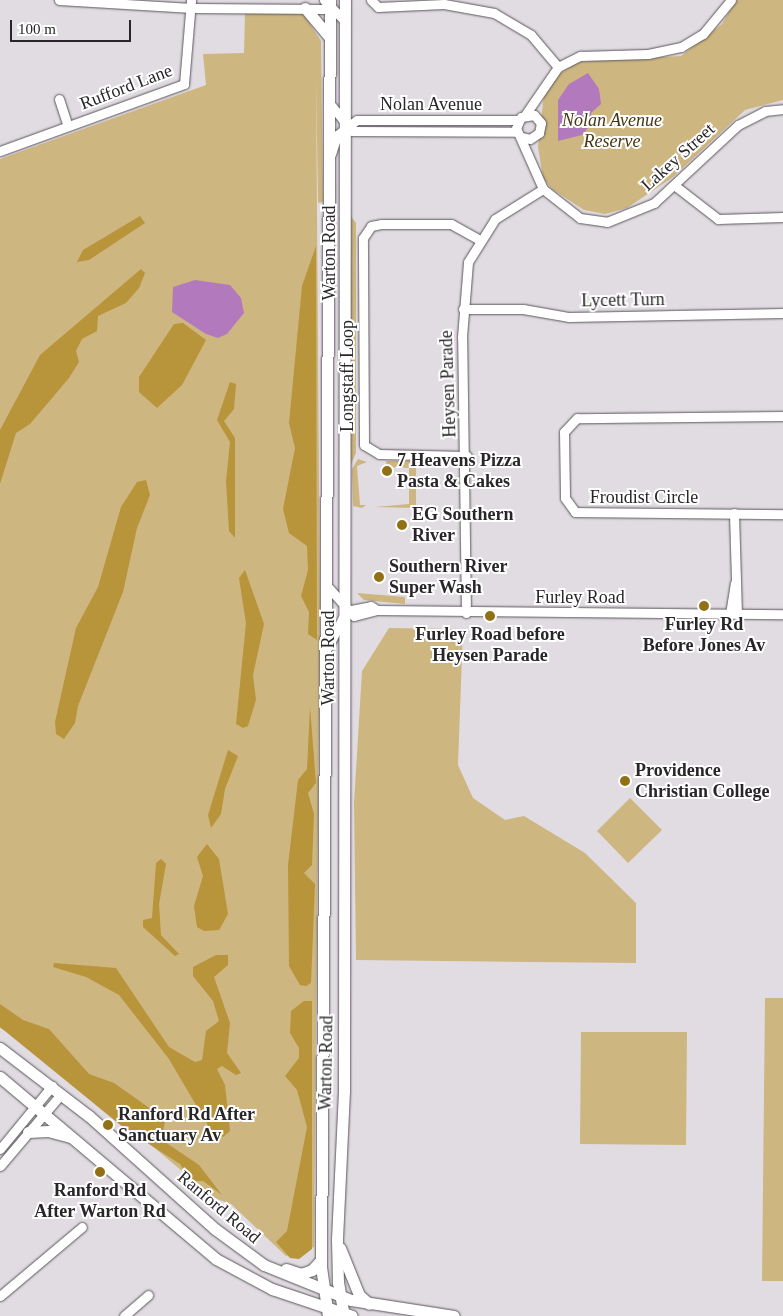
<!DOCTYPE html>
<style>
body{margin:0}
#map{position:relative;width:783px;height:1316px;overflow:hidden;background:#e1dce2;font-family:Georgia,serif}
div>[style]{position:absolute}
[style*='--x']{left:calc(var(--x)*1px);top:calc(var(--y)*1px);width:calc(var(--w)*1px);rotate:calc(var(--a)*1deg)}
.green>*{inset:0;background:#ceb680}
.forest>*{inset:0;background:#b8943b}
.water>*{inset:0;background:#b27abc}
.roads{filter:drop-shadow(0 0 1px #5a555a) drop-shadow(0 0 1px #5a555a)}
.minor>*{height:9px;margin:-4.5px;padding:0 4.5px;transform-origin:4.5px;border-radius:4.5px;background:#fff}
.major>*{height:11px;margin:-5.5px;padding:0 5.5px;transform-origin:5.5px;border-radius:5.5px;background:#fff}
.dots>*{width:14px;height:14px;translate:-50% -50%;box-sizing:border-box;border:2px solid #fff;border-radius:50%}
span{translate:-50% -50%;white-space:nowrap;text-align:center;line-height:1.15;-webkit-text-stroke:4px #fff;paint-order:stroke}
.street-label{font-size:18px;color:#282628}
.park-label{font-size:18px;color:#473812;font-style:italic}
.poi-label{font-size:18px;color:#282628;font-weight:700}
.left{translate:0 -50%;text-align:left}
.scale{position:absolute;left:10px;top:20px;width:121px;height:22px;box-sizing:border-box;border:2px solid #282628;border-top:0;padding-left:6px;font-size:15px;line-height:18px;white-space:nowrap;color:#282628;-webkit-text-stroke:4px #fff;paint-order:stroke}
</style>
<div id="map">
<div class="green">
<i style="clip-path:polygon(736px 0,783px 0,783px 100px,745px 110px,673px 177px,627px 208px,605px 214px,584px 210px,552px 189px,543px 178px,538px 147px,544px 94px,556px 76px,578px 62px,681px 56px,722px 24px)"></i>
<i style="clip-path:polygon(245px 11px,303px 13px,321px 41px,323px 202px,318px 203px,316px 78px,320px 608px,314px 1247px,286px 1256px,231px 1204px,214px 1198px,36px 1048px,0 1028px,0 159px,206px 85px,203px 54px,244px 53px)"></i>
<i style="clip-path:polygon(350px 215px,356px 223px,356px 453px,349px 469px)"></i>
<i style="clip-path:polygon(358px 459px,367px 462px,357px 466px,360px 505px,366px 505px,362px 508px,353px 506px,352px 469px)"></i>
<i style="clip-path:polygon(386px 461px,416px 461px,416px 508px,375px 507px,409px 504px,409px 468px,387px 467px)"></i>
<i style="clip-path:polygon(357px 593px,405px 597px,405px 604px,364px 600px)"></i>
<i style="clip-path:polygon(389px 628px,463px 629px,458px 765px,473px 798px,505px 820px,524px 816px,585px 853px,636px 903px,636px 963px,356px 960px,354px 803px,362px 671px)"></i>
<i style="clip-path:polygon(630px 798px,662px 830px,628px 863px,597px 831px)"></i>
<i style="clip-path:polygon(765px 998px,783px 998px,783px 1281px,762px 1281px)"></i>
<i style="clip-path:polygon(581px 1032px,687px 1032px,686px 1145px,580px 1144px)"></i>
</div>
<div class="forest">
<i style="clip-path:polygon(140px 216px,145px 223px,89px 260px,77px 262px,83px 250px)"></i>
<i style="clip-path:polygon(316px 246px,317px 640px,308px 634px,309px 612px,301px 596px,308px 570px,307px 546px,289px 533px,283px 509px,295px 448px,289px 423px,302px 286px)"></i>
<i style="clip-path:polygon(141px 269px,145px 273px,139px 288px,126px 303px,98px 316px,97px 331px,82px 339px,76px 351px,79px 362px,69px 378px,30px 424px,16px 433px,0 484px,0 430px,40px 355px)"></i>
<i style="clip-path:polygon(183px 323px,206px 340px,182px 385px,157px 408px,139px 392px,139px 377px,174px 324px)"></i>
<i style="clip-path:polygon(230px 382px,236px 384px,234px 409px,224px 421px,235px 438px,235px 538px,229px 531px,226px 481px,230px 442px,217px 420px)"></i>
<i style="clip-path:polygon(146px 480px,150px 495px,137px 528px,123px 592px,78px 706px,75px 723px,64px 739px,56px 734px,55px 722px,76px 628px,98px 587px,121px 507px,137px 482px)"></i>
<i style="clip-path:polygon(245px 570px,264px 624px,253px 675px,256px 700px,248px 726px,243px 728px,236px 724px,246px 623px,239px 578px)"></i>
<i style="clip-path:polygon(310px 707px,316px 783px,308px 793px,314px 814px,312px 865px,304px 873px,315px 884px,311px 983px,306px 986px,300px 985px,289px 966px,288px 865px,298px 780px,307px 769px)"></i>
<i style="clip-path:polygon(228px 750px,238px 756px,225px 789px,221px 814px,211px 828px,208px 815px)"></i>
<i style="clip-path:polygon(207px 844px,219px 859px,228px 914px,219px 930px,204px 931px,197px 927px,194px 906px,203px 876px,197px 857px)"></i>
<i style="clip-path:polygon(161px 859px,166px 864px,159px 904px,161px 935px,179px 954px,175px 956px,143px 927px,143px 920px,152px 918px,156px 863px)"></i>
<i style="clip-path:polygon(216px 955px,228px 955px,228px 965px,214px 977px,230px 1023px,227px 1053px,241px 1073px,236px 1075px,222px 1066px,217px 1069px,225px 1085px,229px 1121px,230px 1131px,223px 1137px,213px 1134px,169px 1059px,119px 995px,86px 977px,53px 967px,54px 963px,116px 968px,169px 1047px,195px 1062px,202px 1060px,206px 1031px,219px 1021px,213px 1001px,193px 976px,193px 967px)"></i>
<i style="clip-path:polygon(304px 1001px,312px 1001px,312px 1249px,299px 1259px,290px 1258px,276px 1242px,287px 1231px,307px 1127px,297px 1090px,285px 1076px,299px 1058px,299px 1048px,290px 1033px,291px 1011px)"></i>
<i style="clip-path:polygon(0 1004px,23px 1020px,49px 1029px,89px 1074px,114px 1083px,158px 1114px,165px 1122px,162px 1135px,165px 1142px,199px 1165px,222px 1195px,203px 1181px,191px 1181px,180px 1164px,124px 1128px,0 1027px)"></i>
</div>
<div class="water">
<i style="clip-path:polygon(588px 73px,599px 89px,601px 104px,591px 113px,592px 123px,582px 135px,558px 141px,558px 100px,569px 84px)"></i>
<i style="clip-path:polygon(195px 280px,230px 285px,241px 298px,244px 313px,227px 334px,218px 338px,206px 334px,172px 312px,173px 287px)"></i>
</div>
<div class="roads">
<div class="minor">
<i style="--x:59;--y:0;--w:133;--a:3.4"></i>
<i style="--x:192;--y:8;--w:133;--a:0.4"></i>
<i style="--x:325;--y:9;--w:9;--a:-49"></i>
<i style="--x:324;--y:0;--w:30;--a:45"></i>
<i style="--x:371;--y:0;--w:10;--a:45"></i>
<i style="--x:378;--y:7;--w:66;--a:-2.6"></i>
<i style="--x:444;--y:4;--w:51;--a:10.2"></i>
<i style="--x:494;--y:13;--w:43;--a:30.7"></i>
<i style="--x:531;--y:35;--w:42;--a:49.8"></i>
<i style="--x:59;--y:99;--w:28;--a:72"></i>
<i style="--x:331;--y:105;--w:33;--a:51"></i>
<i style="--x:352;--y:131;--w:165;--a:0.3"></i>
<i style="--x:525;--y:115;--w:58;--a:-55.5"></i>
<i style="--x:558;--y:67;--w:25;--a:-27"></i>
<i style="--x:580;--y:56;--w:68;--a:-1.7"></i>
<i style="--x:648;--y:54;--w:34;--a:-12"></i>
<i style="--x:681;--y:47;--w:26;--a:-31"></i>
<i style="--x:703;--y:34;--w:44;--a:-50.5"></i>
<i style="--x:522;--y:137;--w:8;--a:14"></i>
<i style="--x:530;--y:139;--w:11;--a:-34"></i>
<i style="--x:539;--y:133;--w:10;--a:-79"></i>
<i style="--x:541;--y:123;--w:11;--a:-131"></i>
<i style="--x:534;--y:115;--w:13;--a:171"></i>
<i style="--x:521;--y:117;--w:12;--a:114"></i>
<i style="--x:516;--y:128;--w:67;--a:66.1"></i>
<i style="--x:543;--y:189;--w:47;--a:38.1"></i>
<i style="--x:580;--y:218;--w:27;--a:8"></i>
<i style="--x:607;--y:222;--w:51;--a:-22"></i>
<i style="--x:654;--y:203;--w:115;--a:-42.9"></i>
<i style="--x:738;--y:125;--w:30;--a:-27"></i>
<i style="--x:765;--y:111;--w:18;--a:-6"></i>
<i style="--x:0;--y:151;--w:196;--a:-20"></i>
<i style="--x:184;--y:84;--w:84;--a:-85.2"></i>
<i style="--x:331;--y:154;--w:20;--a:-72"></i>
<i style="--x:337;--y:135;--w:25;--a:-37"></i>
<i style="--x:357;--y:120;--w:161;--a:0"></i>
<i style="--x:674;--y:185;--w:56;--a:37.7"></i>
<i style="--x:718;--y:219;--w:65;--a:-1.8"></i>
<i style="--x:463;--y:309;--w:60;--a:0"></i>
<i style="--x:523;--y:309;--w:47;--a:9.9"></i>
<i style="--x:569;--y:317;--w:214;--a:-1.1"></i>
<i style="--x:783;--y:416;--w:206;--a:179.4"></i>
<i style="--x:577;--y:418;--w:19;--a:133"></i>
<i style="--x:564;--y:432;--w:66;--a:89.1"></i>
<i style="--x:565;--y:498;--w:17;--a:54"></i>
<i style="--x:575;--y:512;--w:208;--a:0.6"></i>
<i style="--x:467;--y:456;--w:88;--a:-178.7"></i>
<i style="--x:379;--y:454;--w:17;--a:-149"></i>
<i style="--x:364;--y:445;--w:207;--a:-90.3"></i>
<i style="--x:363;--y:238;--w:14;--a:-56"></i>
<i style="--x:371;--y:226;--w:10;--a:-11"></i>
<i style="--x:381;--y:224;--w:70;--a:0"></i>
<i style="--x:451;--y:224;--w:31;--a:29"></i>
<i style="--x:734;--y:513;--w:101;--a:88.3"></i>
<i style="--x:328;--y:587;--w:39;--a:48"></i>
<i style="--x:354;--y:616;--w:24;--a:-15"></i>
<i style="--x:377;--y:610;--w:406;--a:0.6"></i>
<i style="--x:466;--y:613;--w:276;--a:-90.8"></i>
<i style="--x:462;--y:337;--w:75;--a:-85.4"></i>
<i style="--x:468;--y:262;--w:51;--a:-57.9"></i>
<i style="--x:495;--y:219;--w:57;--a:-32"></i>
<i style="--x:730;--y:614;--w:31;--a:-81"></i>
<i style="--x:328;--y:647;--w:40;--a:-63.4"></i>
<i style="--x:346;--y:611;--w:25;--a:-11"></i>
<i style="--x:371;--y:606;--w:7;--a:34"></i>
<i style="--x:0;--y:1149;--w:82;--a:-50.5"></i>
<i style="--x:0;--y:1166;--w:94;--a:-49.7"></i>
<i style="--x:0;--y:1296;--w:107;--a:-40.1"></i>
<i style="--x:124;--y:1316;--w:32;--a:-41"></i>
</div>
<div class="major">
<i style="--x:305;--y:8;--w:38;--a:50"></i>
<i style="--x:0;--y:1048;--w:112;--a:37.4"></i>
<i style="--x:89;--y:1116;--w:169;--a:41.9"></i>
<i style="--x:215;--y:1229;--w:61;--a:36.3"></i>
<i style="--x:264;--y:1265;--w:94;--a:21.9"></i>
<i style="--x:351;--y:1300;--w:104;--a:8.8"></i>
<i style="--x:0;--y:1077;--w:282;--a:40.1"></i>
<i style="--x:216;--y:1259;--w:64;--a:28.2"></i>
<i style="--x:272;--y:1289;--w:84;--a:18.6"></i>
<i style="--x:28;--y:1132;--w:20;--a:-3"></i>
<i style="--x:48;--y:1131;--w:23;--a:15"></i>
<i style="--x:340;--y:1248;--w:51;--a:68"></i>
<i style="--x:359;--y:1295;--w:13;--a:42"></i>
<i style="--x:286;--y:1269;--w:16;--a:18"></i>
<i style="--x:301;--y:1274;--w:12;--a:-20"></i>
<i style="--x:312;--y:1270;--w:13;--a:-48"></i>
<i style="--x:328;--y:1316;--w:49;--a:-98.1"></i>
<i style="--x:321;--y:1267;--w:1267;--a:-89.59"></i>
<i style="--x:344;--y:1316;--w:34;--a:-100"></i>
<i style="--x:338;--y:1283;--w:44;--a:-91.3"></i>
<i style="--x:337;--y:1239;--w:148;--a:-87.3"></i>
<i style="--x:344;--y:1091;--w:1091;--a:-89.95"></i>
</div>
</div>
<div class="dots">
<i style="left:387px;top:471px;background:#917016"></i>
<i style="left:402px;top:525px;background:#917016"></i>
<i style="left:379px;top:577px;background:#917016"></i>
<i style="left:704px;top:606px;background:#917016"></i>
<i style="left:490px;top:616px;background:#917016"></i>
<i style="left:625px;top:781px;background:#917016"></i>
<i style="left:108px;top:1125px;background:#917016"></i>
<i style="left:100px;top:1172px;background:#917016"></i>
</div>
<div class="street-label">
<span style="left:126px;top:87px;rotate:-21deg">Rufford Lane</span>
<span style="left:431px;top:104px">Nolan Avenue</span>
<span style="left:678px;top:157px;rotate:-42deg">Lakey Street</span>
<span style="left:329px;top:253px;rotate:-90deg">Warton Road</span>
<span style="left:623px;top:300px;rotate:-1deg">Lycett Turn</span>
<span style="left:347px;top:376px;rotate:-90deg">Longstaff Loop</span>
<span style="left:448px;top:384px;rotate:-92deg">Heysen Parade</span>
<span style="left:644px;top:497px">Froudist Circle</span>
<span style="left:580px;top:597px">Furley Road</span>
<span style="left:328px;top:658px;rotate:-90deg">Warton Road</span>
<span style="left:326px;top:1063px;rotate:-89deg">Warton Road</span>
<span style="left:219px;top:1207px;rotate:40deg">Ranford Road</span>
</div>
<div class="park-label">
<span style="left:612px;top:131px">Nolan Avenue<br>Reserve</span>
</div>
<div class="poi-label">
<span class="left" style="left:397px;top:471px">7 Heavens Pizza<br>Pasta &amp; Cakes</span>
<span class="left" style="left:412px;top:525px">EG Southern<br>River</span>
<span class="left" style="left:389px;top:577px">Southern River<br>Super Wash</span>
<span style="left:704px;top:635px">Furley Rd<br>Before Jones Av</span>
<span style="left:490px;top:645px">Furley Road before<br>Heysen Parade</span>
<span class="left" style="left:635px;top:781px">Providence<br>Christian College</span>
<span class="left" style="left:118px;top:1125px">Ranford Rd After<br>Sanctuary Av</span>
<span style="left:100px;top:1201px">Ranford Rd<br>After Warton Rd</span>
</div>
<div class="scale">100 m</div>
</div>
